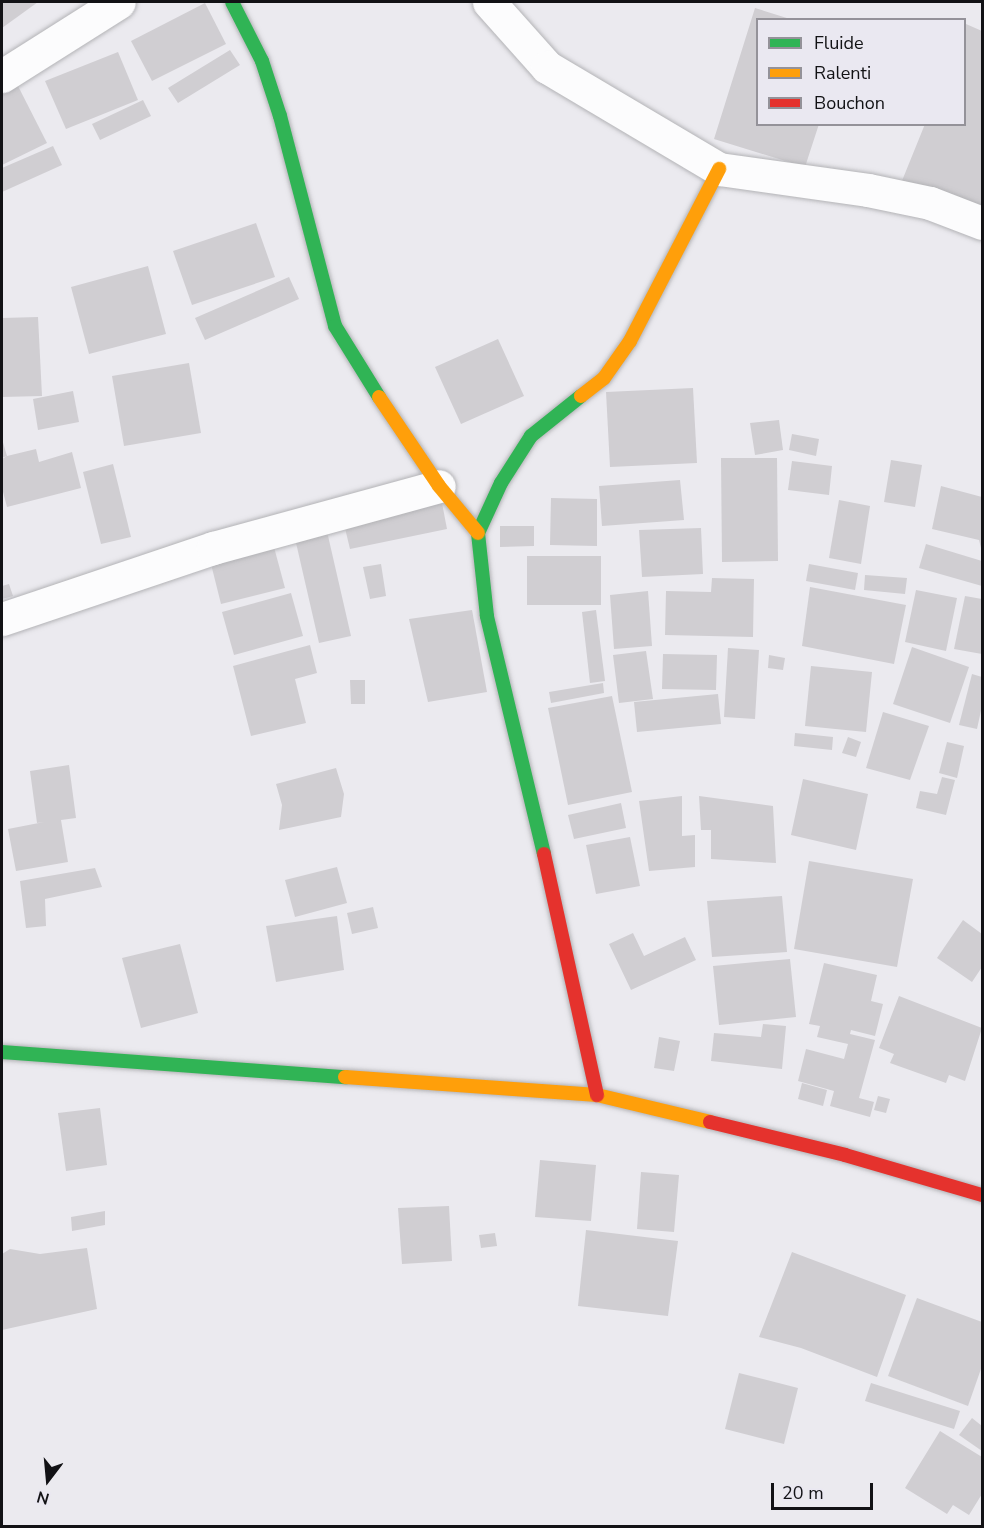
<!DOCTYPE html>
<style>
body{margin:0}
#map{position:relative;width:984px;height:1528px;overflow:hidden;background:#ebeaef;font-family:"Nunito Sans",sans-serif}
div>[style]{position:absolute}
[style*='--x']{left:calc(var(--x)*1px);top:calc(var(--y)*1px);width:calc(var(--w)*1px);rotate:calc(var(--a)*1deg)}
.building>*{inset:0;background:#d0ced2}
.roads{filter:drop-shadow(0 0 2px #b3b3b6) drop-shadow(0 0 2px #b3b3b6)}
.street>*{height:33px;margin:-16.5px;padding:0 16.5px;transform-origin:16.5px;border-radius:16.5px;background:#fcfcfd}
.fast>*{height:14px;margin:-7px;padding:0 7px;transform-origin:7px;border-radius:7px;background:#30b455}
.slow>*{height:14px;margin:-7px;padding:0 7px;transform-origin:7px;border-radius:7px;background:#ff9f0a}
.jam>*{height:14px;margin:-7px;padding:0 7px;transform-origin:7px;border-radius:7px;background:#e5322d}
span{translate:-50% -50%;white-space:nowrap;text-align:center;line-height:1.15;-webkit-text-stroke:6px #eae8f1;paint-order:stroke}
.frame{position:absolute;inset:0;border:3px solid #121215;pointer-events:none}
.legend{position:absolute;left:756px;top:18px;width:210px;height:108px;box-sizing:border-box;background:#eae8f1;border:2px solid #949299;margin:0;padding:8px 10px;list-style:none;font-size:18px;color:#121215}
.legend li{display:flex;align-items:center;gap:12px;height:30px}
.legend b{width:30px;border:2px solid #949299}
.north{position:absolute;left:18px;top:1450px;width:60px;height:60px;-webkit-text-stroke:4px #eae8f1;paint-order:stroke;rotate:196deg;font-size:16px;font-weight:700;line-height:24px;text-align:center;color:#121215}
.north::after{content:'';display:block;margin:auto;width:21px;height:27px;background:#121215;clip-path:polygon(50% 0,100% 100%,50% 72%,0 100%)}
.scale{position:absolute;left:771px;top:1483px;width:102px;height:27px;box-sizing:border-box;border:3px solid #121215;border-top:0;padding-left:8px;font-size:18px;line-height:21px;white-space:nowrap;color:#121215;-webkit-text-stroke:4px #eae8f1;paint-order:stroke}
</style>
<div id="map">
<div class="building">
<i style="clip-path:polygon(2px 2px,38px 2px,2px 28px)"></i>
<i style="clip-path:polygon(205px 3px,226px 44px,152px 81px,131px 41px)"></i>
<i style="clip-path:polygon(755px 8px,790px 19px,758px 20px,758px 124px,819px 124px,805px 167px,714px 139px)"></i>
<i style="clip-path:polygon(966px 24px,982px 31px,982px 240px,893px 203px,925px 124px,964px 124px)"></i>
<i style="clip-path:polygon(230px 50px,240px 65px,178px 103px,168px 88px)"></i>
<i style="clip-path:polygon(118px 52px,138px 100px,66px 129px,45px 81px)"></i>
<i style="clip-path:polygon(18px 86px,47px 143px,2px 165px,2px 95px)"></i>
<i style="clip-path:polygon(143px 100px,151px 116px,100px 140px,92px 124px)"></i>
<i style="clip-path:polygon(53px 146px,62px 165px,2px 192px,2px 168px)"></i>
<i style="clip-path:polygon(256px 223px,275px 277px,192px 305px,173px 251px)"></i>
<i style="clip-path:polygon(148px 266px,166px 334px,89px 354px,71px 287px)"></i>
<i style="clip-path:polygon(289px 277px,299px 299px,205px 340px,195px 318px)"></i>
<i style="clip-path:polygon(38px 317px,42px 396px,2px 397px,2px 318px)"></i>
<i style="clip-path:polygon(498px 339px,524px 396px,461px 424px,435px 367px)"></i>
<i style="clip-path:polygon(189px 363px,201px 433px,124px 446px,112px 376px)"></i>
<i style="clip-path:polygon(693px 388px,697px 463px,610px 467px,606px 392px)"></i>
<i style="clip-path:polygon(73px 391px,79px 422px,38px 430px,33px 399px)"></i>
<i style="clip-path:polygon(779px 420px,783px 450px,755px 455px,750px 423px)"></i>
<i style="clip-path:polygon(792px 434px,819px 439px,816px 456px,789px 450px)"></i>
<i style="clip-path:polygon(2px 439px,7px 456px,36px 449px,39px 462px,72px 452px,81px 488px,7px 507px,2px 488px,2px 459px,7px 456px,2px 458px)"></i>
<i style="clip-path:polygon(721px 458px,777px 458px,778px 561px,722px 562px)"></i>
<i style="clip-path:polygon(891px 460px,922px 465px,915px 507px,884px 502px)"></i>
<i style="clip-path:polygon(792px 461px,832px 466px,829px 495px,788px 490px)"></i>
<i style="clip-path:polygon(113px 464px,131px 537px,101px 544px,83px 472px)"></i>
<i style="clip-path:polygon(680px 480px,684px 520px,602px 526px,599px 486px)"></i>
<i style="clip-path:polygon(941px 486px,982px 497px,982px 552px,979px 540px,932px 529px)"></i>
<i style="clip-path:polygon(551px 498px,597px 499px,597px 546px,550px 545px)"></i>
<i style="clip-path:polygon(839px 500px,870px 506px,861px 564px,829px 558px)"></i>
<i style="clip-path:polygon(442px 503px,447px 529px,350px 549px,344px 524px)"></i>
<i style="clip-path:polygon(500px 526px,534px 526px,534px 546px,500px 547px)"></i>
<i style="clip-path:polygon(326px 527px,351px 636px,319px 643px,294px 534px)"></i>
<i style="clip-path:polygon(701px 528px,703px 574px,642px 577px,639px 530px)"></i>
<i style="clip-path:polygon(271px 536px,285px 588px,221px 604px,208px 552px)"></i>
<i style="clip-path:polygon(926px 544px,982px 561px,982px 586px,919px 568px)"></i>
<i style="clip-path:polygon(527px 556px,601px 556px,601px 605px,527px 605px)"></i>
<i style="clip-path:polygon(381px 564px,386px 596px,370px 599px,363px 567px)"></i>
<i style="clip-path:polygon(809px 564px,858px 573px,855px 590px,806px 581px)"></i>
<i style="clip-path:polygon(865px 575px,907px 578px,905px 594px,864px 590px)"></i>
<i style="clip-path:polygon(712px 578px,754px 579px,753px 637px,665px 635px,666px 591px,711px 592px)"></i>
<i style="clip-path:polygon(9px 584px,13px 596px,2px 599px,2px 586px)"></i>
<i style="clip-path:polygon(810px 587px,906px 605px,894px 664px,802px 646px)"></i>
<i style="clip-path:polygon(916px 590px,957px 598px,946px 651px,905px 642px)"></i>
<i style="clip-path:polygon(648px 591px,652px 646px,614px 649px,610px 595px)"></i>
<i style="clip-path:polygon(291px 593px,303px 636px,234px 655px,222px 612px)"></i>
<i style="clip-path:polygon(965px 596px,982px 599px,982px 654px,954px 649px)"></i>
<i style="clip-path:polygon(472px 610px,487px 692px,428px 702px,409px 619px)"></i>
<i style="clip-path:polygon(596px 610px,605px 681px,590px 683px,582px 612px)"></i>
<i style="clip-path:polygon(310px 645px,317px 673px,295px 679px,306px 723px,251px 736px,233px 666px)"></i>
<i style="clip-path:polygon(912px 647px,969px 667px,950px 723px,893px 704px)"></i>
<i style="clip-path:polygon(728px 648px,759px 650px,755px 719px,724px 717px)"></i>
<i style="clip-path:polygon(646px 651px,653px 699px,619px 703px,613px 655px)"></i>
<i style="clip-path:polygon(663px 654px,717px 655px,716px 690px,662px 689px)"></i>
<i style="clip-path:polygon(769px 655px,785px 658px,783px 670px,768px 668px)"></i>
<i style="clip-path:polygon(811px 666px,872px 672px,866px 732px,805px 726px)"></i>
<i style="clip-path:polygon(972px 674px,982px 677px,982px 706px,977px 729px,959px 725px)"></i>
<i style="clip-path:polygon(350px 680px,365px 680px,365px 704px,351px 704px)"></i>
<i style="clip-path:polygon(603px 683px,604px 693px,551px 703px,549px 692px)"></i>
<i style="clip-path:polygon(718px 694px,721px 724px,637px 732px,634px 702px)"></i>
<i style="clip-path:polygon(612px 696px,632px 792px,568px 805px,548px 708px)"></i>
<i style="clip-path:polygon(883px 712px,929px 726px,910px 780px,866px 768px)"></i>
<i style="clip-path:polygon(795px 733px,833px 737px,832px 750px,794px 746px)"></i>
<i style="clip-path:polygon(848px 737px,861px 742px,856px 757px,842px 753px)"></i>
<i style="clip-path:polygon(947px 742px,964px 746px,957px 778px,939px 773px)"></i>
<i style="clip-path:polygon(69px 765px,76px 818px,61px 820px,68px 862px,16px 871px,8px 829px,44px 822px,37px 823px,30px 771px)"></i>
<i style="clip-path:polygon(336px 768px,344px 794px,341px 817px,279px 830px,282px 805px,276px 784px)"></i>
<i style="clip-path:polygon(942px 777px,955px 780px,946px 815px,916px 808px,920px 791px,937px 794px)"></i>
<i style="clip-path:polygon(803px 779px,868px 794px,856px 850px,791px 835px)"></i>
<i style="clip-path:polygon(682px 796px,682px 836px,695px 835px,695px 867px,649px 871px,639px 801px)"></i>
<i style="clip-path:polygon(699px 796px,773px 806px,776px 863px,711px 859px,711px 830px,701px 830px)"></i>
<i style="clip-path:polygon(621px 803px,626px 828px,574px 839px,568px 815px)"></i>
<i style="clip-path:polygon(630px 837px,640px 886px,596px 894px,586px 845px)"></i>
<i style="clip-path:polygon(809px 861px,913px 879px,897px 967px,794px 949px)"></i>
<i style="clip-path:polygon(337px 867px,347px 903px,295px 917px,285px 880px)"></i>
<i style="clip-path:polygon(95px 868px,102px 887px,45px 899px,46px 926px,26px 928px,20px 881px)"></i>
<i style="clip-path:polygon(782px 896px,787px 952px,712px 957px,707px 901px)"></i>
<i style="clip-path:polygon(373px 907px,378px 928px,352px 934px,347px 913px)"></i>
<i style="clip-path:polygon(337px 916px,344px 970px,276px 982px,266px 926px)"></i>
<i style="clip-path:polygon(963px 920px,982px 934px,982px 967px,972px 982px,937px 958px)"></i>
<i style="clip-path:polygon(633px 933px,644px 956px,685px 937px,696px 960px,631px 990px,609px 944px)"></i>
<i style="clip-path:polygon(180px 944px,198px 1013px,141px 1028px,122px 958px)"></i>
<i style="clip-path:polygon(790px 959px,796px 1017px,719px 1025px,713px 966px)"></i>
<i style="clip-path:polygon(824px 963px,877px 975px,871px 1001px,883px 1004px,875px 1036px,851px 1030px,850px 1034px,875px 1040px,859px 1098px,874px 1102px,870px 1117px,830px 1106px,834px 1091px,798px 1081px,806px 1049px,844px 1059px,848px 1044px,817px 1037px,820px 1026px,809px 1024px)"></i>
<i style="clip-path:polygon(899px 996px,982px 1028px,965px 1081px,949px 1075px,946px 1083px,890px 1063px,894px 1054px,879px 1048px)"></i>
<i style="clip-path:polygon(763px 1024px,786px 1026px,782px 1069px,711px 1061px,714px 1033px,761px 1037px)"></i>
<i style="clip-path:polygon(659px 1037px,680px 1041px,674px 1071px,654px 1068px)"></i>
<i style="clip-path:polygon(802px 1083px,827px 1090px,823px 1106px,798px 1099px)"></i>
<i style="clip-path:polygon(878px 1096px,890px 1099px,886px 1113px,874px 1110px)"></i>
<i style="clip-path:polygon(100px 1108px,107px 1165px,66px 1171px,58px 1113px)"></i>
<i style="clip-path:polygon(540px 1160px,596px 1165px,591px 1221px,535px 1217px)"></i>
<i style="clip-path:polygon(641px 1172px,679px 1175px,674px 1232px,637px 1229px)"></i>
<i style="clip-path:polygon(449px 1206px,452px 1261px,402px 1264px,398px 1208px)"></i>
<i style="clip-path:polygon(105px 1211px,105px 1225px,72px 1231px,71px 1217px)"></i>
<i style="clip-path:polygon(586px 1230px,678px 1241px,668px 1316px,578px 1306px)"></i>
<i style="clip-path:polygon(495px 1233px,497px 1246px,481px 1248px,479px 1235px)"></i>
<i style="clip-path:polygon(87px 1248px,97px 1309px,2px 1330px,2px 1254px,10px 1249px,40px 1254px)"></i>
<i style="clip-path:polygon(792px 1252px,906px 1295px,877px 1377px,801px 1348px,759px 1337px)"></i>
<i style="clip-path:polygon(917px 1298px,982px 1322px,982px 1366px,968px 1406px,888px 1376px)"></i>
<i style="clip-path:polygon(739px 1373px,798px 1388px,784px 1444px,725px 1429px)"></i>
<i style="clip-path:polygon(871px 1383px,960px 1411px,954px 1429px,865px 1401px)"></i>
<i style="clip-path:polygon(972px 1418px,982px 1426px,982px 1451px,959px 1435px)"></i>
<i style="clip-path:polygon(940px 1431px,982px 1457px,982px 1494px,969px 1515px,953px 1505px,947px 1514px,905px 1488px)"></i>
</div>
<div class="roads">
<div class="street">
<i style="--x:489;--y:2;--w:87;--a:48.3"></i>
<i style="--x:547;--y:67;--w:200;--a:30.7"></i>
<i style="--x:719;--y:169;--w:150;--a:8"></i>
<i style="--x:868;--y:190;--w:63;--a:11.8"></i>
<i style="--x:930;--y:203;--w:56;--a:21"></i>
<i style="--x:2;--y:76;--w:138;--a:-32.3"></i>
<i style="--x:2;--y:619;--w:223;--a:-18.6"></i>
<i style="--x:213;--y:548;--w:234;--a:-15.3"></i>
</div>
<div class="fast">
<i style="--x:232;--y:2;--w:66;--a:63"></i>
<i style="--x:262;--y:61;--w:58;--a:71.9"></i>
<i style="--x:280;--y:116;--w:217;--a:75.3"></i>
<i style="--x:335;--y:326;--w:84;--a:58.2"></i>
<i style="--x:544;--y:854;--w:245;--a:-103.5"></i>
<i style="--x:487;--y:616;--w:83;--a:-96.2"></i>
<i style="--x:478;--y:533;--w:55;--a:-65.3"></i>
<i style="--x:501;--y:483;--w:56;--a:-57.4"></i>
<i style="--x:531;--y:436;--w:64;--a:-38.7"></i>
<i style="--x:2;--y:1052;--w:344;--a:4.2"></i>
</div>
<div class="slow">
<i style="--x:581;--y:396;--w:29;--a:-38"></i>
<i style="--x:604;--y:378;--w:45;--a:-54.9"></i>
<i style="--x:630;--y:341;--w:194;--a:-62.6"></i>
<i style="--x:379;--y:397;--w:107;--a:56"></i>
<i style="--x:439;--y:486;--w:61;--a:50.3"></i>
<i style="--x:345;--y:1077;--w:253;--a:4.1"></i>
<i style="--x:597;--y:1095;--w:116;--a:13.4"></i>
</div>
<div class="jam">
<i style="--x:544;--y:854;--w:247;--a:77.6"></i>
<i style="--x:710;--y:1122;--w:139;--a:13.7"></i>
<i style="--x:845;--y:1155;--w:143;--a:16.3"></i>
</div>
</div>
<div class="frame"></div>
<ul class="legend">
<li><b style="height:8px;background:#30b455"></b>Fluide</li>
<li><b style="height:8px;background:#ff9f0a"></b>Ralenti</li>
<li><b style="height:8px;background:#e5322d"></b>Bouchon</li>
</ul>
<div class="north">N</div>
<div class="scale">20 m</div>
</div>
